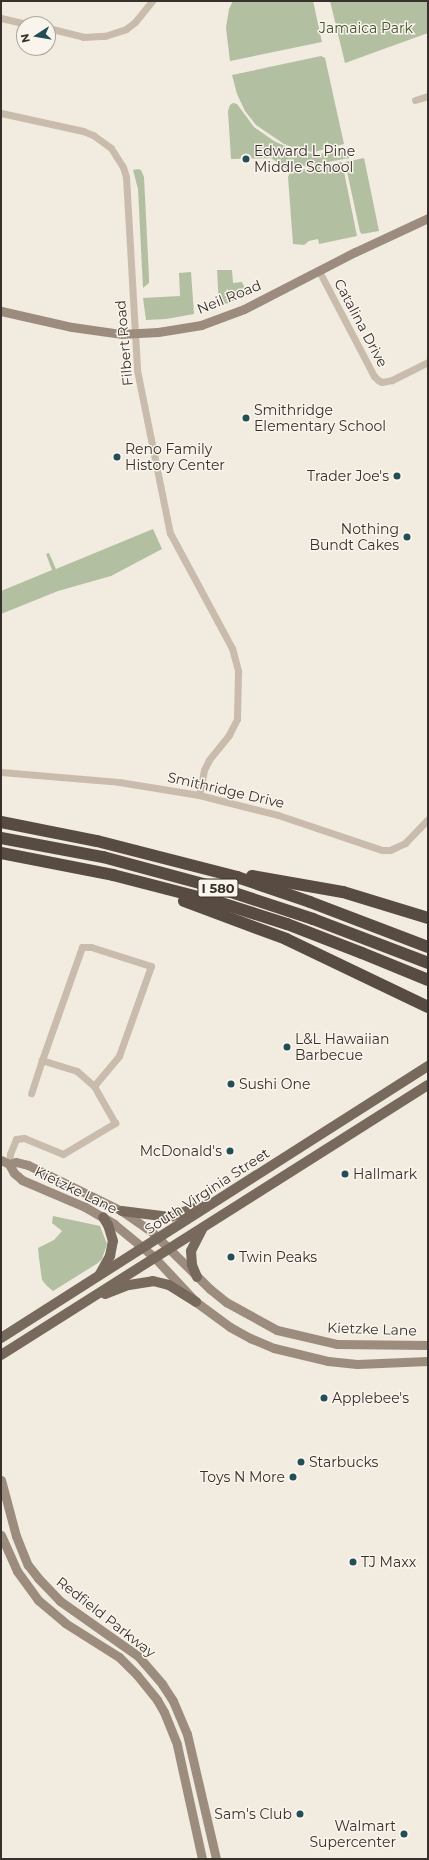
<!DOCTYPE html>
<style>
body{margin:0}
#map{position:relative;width:429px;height:1860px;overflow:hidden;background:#f1ebe0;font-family:Montserrat,sans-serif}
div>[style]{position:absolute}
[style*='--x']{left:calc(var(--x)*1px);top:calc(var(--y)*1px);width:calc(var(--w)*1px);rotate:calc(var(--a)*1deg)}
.green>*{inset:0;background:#b2c0a1}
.street>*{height:7px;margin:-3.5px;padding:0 3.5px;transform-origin:3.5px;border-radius:3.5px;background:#c9bcac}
.secondary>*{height:9px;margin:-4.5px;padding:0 4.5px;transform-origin:4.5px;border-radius:4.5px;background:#9c8c7e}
.primary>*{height:10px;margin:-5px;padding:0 5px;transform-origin:5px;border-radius:5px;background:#78695d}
.highway>*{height:12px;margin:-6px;padding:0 6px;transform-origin:6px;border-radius:6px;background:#584b42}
.dots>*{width:11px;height:11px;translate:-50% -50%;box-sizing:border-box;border:2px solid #f9f4ec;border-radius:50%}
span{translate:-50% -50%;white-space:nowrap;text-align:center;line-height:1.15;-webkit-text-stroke:3px #f9f4ec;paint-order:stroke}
.shield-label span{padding:1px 3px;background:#f9f4ec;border:1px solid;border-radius:3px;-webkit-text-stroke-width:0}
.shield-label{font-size:13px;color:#38302b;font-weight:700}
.park-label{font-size:14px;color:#435430}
.poi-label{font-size:14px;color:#38302b}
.left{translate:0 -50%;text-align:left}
.right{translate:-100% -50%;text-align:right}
.street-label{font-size:14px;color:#38302b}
.frame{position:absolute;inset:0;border:2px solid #38302b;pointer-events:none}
.north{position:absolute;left:16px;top:16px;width:40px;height:40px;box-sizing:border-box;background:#f9f4ec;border:1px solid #aca69f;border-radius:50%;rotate:258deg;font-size:11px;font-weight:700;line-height:16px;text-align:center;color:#38302b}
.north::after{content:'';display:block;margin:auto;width:14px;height:18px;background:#234e56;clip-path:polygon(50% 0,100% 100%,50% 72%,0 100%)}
</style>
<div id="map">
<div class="green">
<i style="clip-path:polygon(233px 1px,313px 1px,322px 42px,230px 61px,226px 28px,229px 9px)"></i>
<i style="clip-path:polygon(330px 1px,428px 1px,428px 33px,345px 63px)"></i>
<i style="clip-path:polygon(321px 56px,325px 58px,344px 144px,314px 152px,300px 150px,284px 144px,256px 125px,245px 111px,237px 94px,232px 75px)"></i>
<i style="clip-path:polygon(233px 103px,237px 104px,254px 127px,274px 141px,296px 151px,313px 154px,348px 151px,349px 158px,292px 169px,287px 169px,271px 158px,231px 159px,228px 111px,230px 105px)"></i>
<i style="clip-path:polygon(364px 158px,379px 231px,362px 234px,360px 232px,345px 162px)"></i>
<i style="clip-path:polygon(342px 162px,357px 236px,319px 244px,318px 239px,309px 241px,304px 245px,293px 244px,288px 177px,290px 172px)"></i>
<i style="clip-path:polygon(138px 169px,141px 170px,144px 177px,149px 277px,149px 283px,143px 288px,138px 189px,133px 170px)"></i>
<i style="clip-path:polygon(217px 270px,232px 270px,233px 283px,242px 282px,247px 293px,229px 303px,219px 305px)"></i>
<i style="clip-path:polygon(191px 272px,194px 314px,166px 319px,146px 320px,143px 298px,180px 296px,179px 273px)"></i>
<i style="clip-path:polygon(153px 529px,162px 549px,111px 576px,58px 591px,1px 614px,1px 591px,52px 570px,46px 554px,49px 553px,56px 569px)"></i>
<i style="clip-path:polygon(53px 1216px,100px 1226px,107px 1244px,102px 1259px,98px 1263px,53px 1291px,47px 1286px,42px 1280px,39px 1258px,38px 1248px,54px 1240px,62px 1231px,52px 1223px)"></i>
</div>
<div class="street">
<i style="--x:1;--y:18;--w:28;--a:13"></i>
<i style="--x:48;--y:28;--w:36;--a:14"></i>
<i style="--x:83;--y:37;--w:22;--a:-3"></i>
<i style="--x:105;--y:36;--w:22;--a:-18"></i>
<i style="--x:126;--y:29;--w:11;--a:-38"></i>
<i style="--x:135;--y:22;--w:27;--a:-51"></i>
<i style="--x:415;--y:100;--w:14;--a:-17"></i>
<i style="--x:1;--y:113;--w:84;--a:12.4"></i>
<i style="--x:83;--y:131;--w:11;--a:22"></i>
<i style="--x:93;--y:135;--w:22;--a:36"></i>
<i style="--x:111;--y:148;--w:22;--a:58"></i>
<i style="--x:123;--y:167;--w:10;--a:73"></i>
<i style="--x:126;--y:177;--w:193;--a:86.7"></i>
<i style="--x:137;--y:370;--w:166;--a:78.6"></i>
<i style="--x:170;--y:533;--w:131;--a:61.7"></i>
<i style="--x:232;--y:648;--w:24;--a:75"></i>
<i style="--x:238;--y:671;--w:48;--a:91.2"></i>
<i style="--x:237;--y:719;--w:18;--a:117"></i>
<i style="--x:229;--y:735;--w:32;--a:129"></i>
<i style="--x:209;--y:760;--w:11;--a:117"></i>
<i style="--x:204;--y:770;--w:25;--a:101"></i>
<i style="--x:319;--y:271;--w:119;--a:62.4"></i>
<i style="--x:374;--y:376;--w:6;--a:45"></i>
<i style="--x:378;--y:380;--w:4;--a:27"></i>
<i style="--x:382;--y:382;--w:10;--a:-11"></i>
<i style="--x:392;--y:380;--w:40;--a:-26.6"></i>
<i style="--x:1;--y:772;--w:118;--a:4.8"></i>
<i style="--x:119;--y:782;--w:81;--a:9.2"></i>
<i style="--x:199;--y:795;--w:81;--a:14.2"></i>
<i style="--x:278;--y:815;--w:110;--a:18.6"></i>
<i style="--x:382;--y:850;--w:8;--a:0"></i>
<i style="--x:390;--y:850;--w:17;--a:-25"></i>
<i style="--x:405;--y:843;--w:33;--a:-46"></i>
<i style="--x:42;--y:1060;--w:120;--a:-70.5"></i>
<i style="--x:82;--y:947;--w:9;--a:0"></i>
<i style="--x:91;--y:947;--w:63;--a:17.6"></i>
<i style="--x:151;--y:966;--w:96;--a:109.6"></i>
<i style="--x:119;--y:1056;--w:39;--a:130"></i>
<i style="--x:9;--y:1164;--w:10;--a:-84"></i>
<i style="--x:10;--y:1154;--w:16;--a:-68"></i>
<i style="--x:16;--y:1139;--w:8;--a:-7"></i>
<i style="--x:24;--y:1138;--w:42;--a:22.3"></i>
<i style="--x:63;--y:1154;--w:61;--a:-30.8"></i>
<i style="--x:115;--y:1123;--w:43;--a:-119.6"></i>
<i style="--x:94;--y:1086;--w:23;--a:-139"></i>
<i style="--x:77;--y:1071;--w:37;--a:-163"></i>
<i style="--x:42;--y:1060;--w:35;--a:108"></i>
</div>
<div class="secondary">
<i style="--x:1;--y:311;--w:73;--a:12.7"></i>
<i style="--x:72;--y:327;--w:49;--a:8.1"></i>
<i style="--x:121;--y:334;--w:37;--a:-3"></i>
<i style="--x:158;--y:332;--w:44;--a:-9.2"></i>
<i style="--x:201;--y:325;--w:46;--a:-20.4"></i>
<i style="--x:244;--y:309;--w:125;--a:-27.2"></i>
<i style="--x:355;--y:252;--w:81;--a:-25"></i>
<i style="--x:1;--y:1160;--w:9;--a:27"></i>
<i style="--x:9;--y:1164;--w:10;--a:61"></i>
<i style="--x:14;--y:1173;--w:11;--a:41"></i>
<i style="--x:22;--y:1180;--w:69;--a:23.2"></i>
<i style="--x:85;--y:1207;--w:34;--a:30"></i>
<i style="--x:114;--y:1224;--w:52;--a:39.5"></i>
<i style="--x:154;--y:1257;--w:62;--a:47"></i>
<i style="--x:196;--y:1302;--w:42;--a:36.3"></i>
<i style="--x:230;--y:1327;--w:23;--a:29"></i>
<i style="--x:250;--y:1338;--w:26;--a:23"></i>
<i style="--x:274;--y:1348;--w:56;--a:13.5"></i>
<i style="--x:328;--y:1361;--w:29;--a:6"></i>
<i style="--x:357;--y:1364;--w:71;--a:-2.4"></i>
<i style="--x:9;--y:1164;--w:7;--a:-16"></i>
<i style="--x:16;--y:1162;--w:12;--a:14"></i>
<i style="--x:28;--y:1165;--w:105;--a:26.1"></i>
<i style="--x:122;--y:1211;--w:35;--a:35"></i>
<i style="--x:151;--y:1231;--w:83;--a:44.5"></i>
<i style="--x:210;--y:1289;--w:21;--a:39"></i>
<i style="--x:226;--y:1302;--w:58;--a:28.8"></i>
<i style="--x:277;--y:1330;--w:62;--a:13.1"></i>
<i style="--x:337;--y:1344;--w:91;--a:0.6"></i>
<i style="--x:1;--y:1480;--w:58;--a:75"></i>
<i style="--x:16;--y:1536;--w:31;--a:68"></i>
<i style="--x:28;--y:1565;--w:16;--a:52"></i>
<i style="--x:38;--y:1578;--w:32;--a:46"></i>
<i style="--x:60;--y:1601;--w:95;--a:35.2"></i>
<i style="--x:138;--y:1656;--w:37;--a:49"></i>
<i style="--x:162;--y:1684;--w:20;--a:57"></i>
<i style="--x:173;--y:1701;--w:36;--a:67"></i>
<i style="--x:187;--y:1734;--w:128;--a:76.9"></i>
<i style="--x:1;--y:1535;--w:39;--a:66"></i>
<i style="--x:17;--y:1571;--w:36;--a:54"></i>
<i style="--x:38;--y:1600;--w:35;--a:40"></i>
<i style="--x:65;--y:1623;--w:64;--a:32.2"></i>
<i style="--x:119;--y:1657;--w:25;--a:45"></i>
<i style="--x:137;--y:1675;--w:32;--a:51"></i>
<i style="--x:157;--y:1700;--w:14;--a:60"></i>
<i style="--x:164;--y:1712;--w:35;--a:68"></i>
<i style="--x:177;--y:1745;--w:117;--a:77.6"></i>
</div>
<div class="primary">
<i style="--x:122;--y:1211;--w:48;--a:7.1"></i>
<i style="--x:170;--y:1217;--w:33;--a:-20"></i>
<i style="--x:100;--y:1274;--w:21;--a:-61"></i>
<i style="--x:110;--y:1256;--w:15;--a:-79"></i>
<i style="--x:113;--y:1241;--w:17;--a:-107"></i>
<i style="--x:108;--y:1225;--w:9;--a:-122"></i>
<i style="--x:197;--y:1277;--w:13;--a:-113"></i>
<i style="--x:192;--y:1265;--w:14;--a:-94"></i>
<i style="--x:191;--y:1251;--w:25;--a:-63"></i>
<i style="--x:105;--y:1294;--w:26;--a:-21"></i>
<i style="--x:129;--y:1285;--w:24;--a:-9"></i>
<i style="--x:153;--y:1281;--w:16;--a:14"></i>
<i style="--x:169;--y:1285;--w:32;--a:32"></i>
<i style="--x:1;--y:1338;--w:506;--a:-32.5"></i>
<i style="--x:1;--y:1355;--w:505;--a:-32.31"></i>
</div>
<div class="highway">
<i style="--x:1;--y:822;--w:98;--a:11.2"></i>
<i style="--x:97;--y:841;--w:145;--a:14.4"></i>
<i style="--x:237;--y:877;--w:77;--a:18.9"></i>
<i style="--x:310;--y:902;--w:126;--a:20.9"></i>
<i style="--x:1;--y:838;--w:104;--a:10.6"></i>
<i style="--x:103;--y:857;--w:123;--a:15.1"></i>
<i style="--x:222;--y:889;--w:96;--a:18.2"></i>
<i style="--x:313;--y:919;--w:123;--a:20.9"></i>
<i style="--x:1;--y:853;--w:114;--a:11.1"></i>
<i style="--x:113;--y:875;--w:112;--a:14.5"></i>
<i style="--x:221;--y:903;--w:69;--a:17.7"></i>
<i style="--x:287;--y:924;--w:80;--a:21.1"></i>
<i style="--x:362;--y:953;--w:71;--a:22.2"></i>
<i style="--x:252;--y:876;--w:92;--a:10"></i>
<i style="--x:343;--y:892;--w:89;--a:17"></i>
<i style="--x:184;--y:901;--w:109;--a:20.4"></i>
<i style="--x:286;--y:939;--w:157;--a:25.6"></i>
</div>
<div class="dots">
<i style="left:246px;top:159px;background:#234e56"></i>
<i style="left:246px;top:418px;background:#234e56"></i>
<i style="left:117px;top:457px;background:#234e56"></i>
<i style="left:397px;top:476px;background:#234e56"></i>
<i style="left:407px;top:537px;background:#234e56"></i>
<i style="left:287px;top:1047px;background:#234e56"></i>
<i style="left:231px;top:1084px;background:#234e56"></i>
<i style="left:230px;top:1151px;background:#234e56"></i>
<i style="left:345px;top:1174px;background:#234e56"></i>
<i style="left:231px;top:1257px;background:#234e56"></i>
<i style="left:324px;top:1398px;background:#234e56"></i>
<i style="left:301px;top:1462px;background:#234e56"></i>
<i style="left:293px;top:1477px;background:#234e56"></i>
<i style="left:353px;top:1562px;background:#234e56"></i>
<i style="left:300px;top:1814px;background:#234e56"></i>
<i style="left:404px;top:1834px;background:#234e56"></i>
</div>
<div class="shield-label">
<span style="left:218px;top:888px">I 580</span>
</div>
<div class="park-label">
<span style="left:366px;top:28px">Jamaica Park</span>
</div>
<div class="poi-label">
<span class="left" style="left:254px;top:159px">Edward L Pine<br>Middle School</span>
<span class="left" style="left:254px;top:418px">Smithridge<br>Elementary School</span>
<span class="left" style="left:125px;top:457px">Reno Family<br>History Center</span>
<span class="right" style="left:389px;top:476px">Trader Joe's</span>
<span class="right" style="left:399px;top:537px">Nothing<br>Bundt Cakes</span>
<span class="left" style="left:295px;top:1047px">L&amp;L Hawaiian<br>Barbecue</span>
<span class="left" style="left:239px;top:1084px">Sushi One</span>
<span class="right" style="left:222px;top:1151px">McDonald's</span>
<span class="left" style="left:353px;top:1174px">Hallmark</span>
<span class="left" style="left:239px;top:1257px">Twin Peaks</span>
<span class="left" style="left:332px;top:1398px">Applebee's</span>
<span class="left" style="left:309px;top:1462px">Starbucks</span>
<span class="right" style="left:285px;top:1477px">Toys N More</span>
<span class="left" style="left:361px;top:1562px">TJ Maxx</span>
<span class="right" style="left:292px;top:1814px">Sam's Club</span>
<span class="right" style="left:396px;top:1834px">Walmart<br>Supercenter</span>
</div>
<div class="street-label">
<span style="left:229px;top:297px;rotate:-22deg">Neil Road</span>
<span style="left:361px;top:323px;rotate:62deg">Catalina Drive</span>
<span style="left:124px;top:343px;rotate:-95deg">Filbert Road</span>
<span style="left:226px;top:790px;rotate:13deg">Smithridge Drive</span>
<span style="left:76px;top:1190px;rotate:26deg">Kietzke Lane</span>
<span style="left:207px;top:1191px;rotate:-33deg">South Virginia Street</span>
<span style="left:372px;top:1329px;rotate:2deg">Kietzke Lane</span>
<span style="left:106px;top:1617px;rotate:38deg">Redfield Parkway</span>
</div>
<div class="frame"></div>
<div class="north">N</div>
</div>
